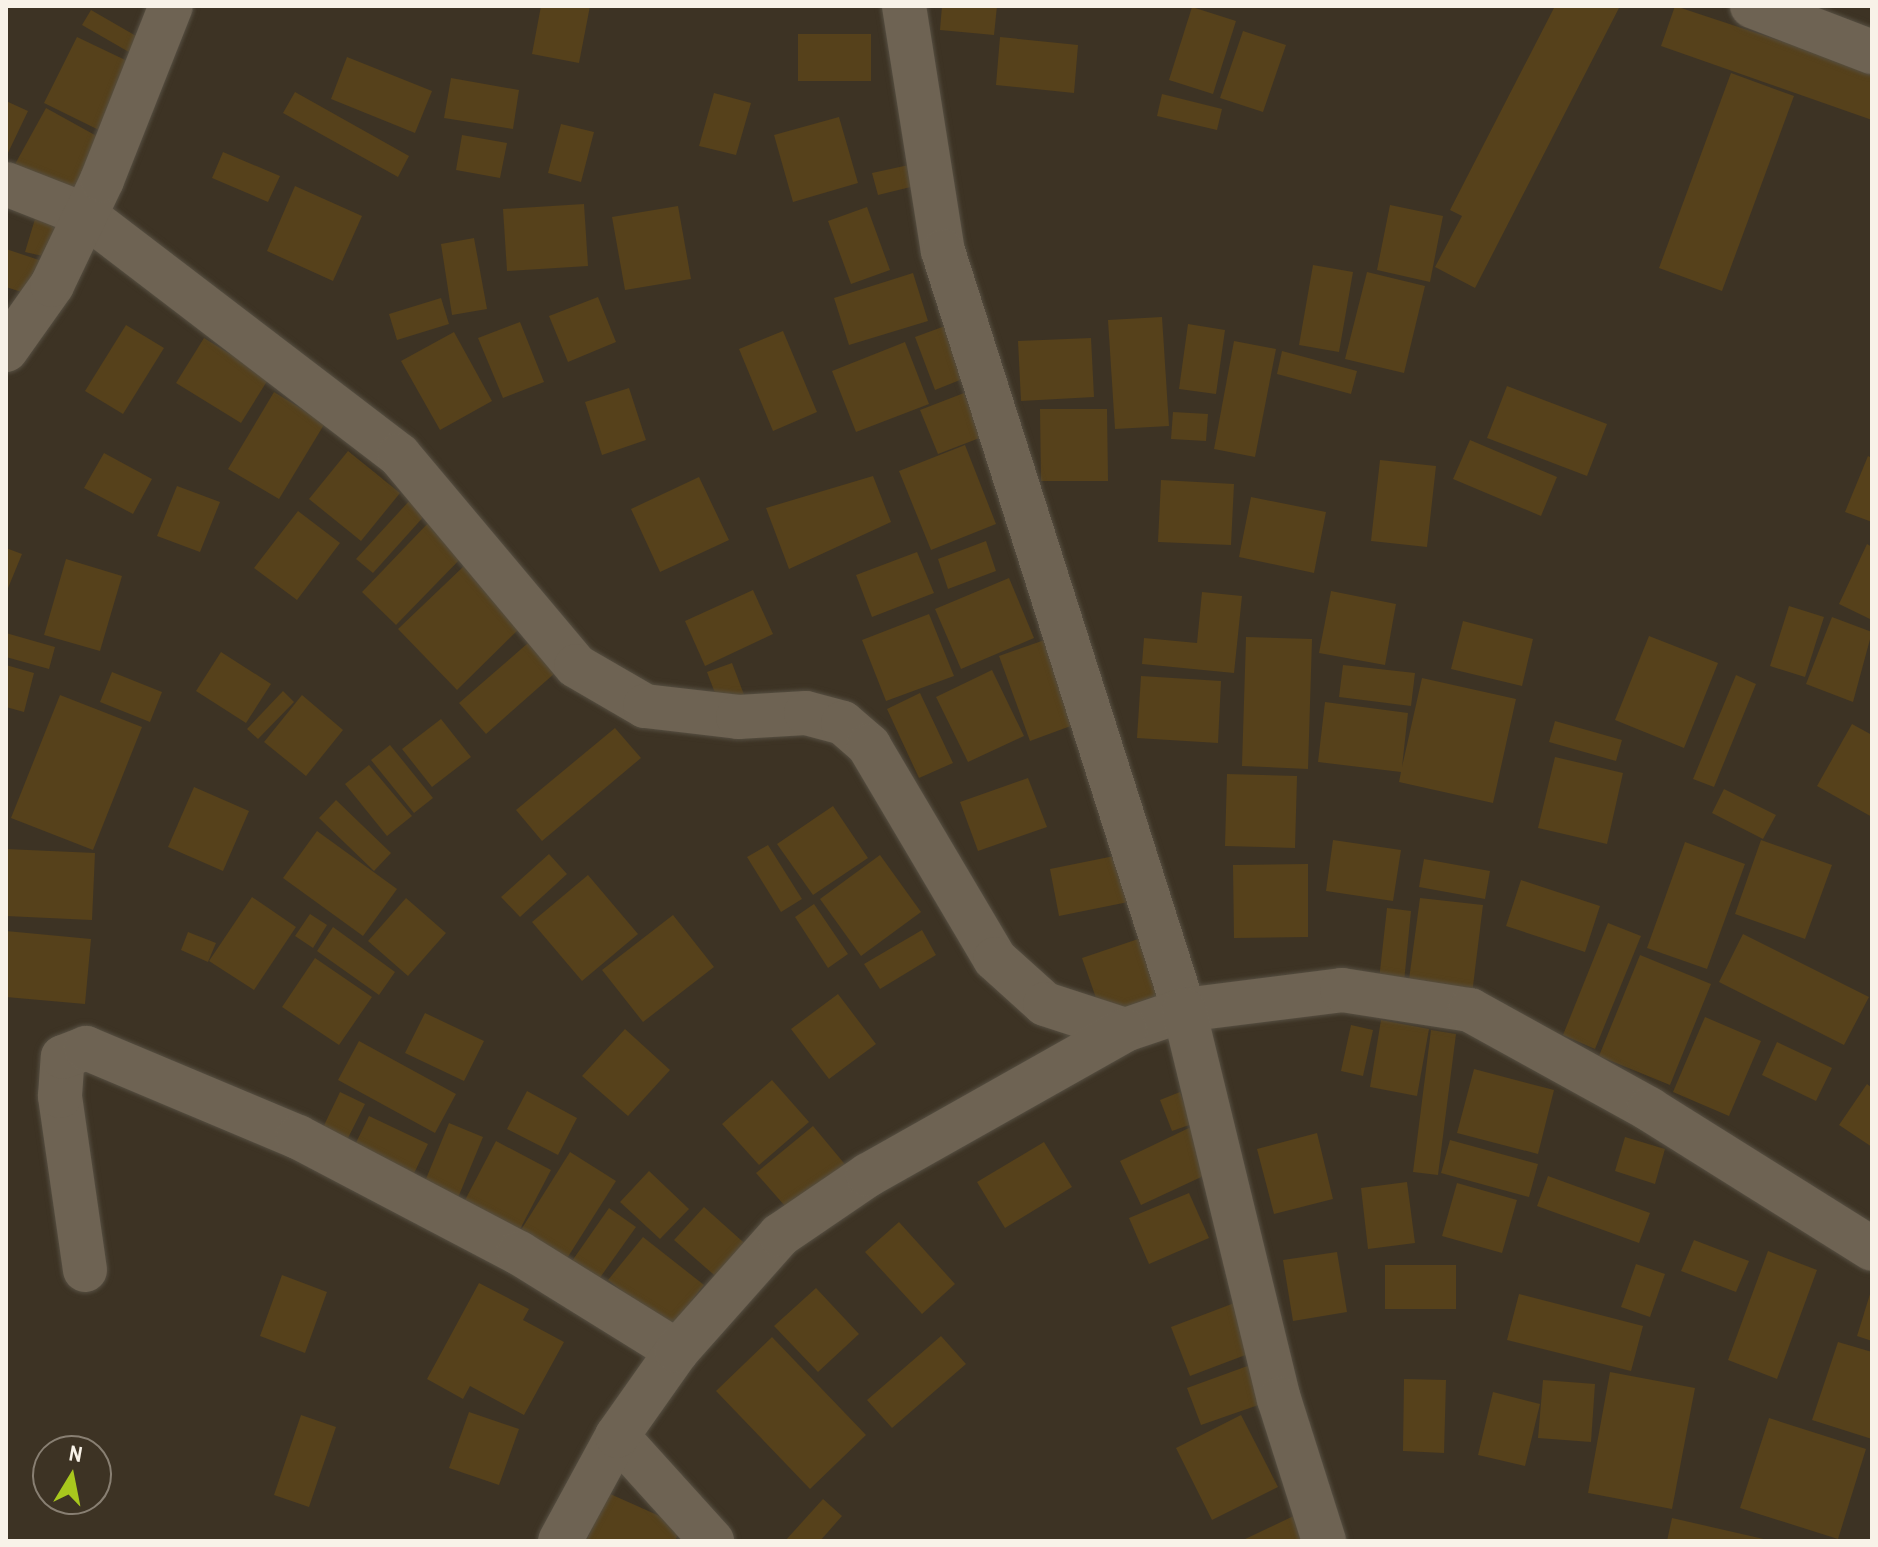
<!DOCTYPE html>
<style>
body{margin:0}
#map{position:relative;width:1878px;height:1547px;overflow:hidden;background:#3d3324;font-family:"Archivo Narrow",sans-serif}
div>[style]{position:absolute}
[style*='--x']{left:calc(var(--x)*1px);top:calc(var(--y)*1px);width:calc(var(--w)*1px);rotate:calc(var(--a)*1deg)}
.building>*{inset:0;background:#56411b}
.roads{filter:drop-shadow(0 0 2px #564f42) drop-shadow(0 0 2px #564f42)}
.minor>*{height:44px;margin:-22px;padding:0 22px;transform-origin:22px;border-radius:22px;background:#6e6353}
span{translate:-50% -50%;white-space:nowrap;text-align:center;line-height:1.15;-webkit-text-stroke:6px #3d3324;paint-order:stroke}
.frame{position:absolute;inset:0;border:8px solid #f8f2e8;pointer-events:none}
.north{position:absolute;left:32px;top:1435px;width:80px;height:80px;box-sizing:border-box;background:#3d3324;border:2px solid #887f72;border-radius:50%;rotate:10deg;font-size:22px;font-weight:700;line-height:32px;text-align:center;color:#f8f2e8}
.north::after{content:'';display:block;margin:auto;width:28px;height:36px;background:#a8c71d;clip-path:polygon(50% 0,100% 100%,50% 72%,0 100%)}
</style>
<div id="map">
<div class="building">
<i style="clip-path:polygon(541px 6px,590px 6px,579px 63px,532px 54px)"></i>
<i style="clip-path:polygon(942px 6px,997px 6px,994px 35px,940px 30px)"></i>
<i style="clip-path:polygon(1555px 6px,1620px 6px,1475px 288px,1435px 267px,1462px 216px,1450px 210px)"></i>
<i style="clip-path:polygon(1675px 6px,1872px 71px,1872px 120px,1661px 46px)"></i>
<i style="clip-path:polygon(1192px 7px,1236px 21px,1213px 94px,1169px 80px)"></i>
<i style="clip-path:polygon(91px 10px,150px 44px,141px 59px,82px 25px)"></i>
<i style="clip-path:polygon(1243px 31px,1286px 45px,1263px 112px,1220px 98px)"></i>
<i style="clip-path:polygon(798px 34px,871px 34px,871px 81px,798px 81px)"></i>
<i style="clip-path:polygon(77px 37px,142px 68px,109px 135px,44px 103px)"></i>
<i style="clip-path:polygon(1000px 37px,1078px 45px,1074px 93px,996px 85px)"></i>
<i style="clip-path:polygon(347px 57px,432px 91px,415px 133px,331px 99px)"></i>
<i style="clip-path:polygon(1731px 73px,1794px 96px,1722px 291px,1659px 268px)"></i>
<i style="clip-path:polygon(451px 78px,519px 90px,513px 129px,444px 118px)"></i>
<i style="clip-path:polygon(295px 92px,409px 156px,398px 177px,283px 113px)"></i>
<i style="clip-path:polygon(714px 93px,751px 103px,736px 155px,699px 146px)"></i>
<i style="clip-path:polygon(1162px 94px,1222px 109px,1217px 130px,1157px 116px)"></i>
<i style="clip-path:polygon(6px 101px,28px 111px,6px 157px)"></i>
<i style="clip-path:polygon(46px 108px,102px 139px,71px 196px,14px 166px)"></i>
<i style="clip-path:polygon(839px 117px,858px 183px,793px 202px,774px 135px)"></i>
<i style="clip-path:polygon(561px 124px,594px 132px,581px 182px,548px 173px)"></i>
<i style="clip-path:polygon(462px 135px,507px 143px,500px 178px,456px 170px)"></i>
<i style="clip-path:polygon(223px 152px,280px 176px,268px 202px,212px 178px)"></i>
<i style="clip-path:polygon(918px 163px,923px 184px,878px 195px,872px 173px)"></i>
<i style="clip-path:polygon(295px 186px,362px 216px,333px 281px,267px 251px)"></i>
<i style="clip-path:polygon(584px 204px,588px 266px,507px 271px,503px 209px)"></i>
<i style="clip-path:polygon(1390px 205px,1443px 216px,1430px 282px,1377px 270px)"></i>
<i style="clip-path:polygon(678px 206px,691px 279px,625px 290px,612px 217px)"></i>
<i style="clip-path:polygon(867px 207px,890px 270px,851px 284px,828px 221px)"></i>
<i style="clip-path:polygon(35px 219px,56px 226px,47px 257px,25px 252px)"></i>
<i style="clip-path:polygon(474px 238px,487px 309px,452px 315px,441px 244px)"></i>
<i style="clip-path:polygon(6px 249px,48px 263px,37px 297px,6px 287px)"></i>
<i style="clip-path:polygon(1313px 265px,1353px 272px,1339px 352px,1299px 345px)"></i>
<i style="clip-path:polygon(1367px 272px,1425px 286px,1404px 373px,1345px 359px)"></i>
<i style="clip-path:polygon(913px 273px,928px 321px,849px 345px,834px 298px)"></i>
<i style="clip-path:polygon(598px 297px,616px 342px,568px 362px,549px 316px)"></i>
<i style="clip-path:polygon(441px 298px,449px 324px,397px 340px,389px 314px)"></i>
<i style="clip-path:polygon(1162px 317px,1169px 426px,1115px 429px,1108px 320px)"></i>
<i style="clip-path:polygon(520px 322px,544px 382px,503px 398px,478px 338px)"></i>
<i style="clip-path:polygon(1188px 324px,1225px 330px,1216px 394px,1179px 389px)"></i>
<i style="clip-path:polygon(126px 325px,164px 348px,123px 414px,85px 391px)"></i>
<i style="clip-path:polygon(945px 326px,965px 378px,935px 390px,915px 337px)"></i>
<i style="clip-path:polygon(783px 331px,817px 412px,773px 431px,739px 349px)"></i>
<i style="clip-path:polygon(454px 332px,492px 401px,440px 430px,401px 361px)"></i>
<i style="clip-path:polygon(204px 338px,269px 378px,241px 423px,176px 383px)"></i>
<i style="clip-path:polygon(1091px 338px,1094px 397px,1021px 401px,1018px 341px)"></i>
<i style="clip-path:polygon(1234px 341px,1276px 349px,1255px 457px,1214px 449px)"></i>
<i style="clip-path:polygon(905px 342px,929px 404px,856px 432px,832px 371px)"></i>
<i style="clip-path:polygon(1282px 351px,1357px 371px,1351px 394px,1277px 374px)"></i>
<i style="clip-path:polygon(1507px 386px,1607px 424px,1587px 476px,1487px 438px)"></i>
<i style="clip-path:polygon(629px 388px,646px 440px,602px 455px,585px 402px)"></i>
<i style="clip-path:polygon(274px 392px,325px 423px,279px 499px,228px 469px)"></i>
<i style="clip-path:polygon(964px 393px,982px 437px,938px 454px,920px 410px)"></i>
<i style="clip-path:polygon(1040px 409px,1107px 409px,1108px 481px,1041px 481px)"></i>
<i style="clip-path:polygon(1173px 412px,1208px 414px,1206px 441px,1171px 439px)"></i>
<i style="clip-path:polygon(1470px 440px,1557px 477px,1541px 516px,1453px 479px)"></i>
<i style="clip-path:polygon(965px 445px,996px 524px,931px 550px,899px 471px)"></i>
<i style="clip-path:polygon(348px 451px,400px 493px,361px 541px,309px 499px)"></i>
<i style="clip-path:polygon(104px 453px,152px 479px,133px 514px,84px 488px)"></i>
<i style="clip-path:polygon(1868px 456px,1872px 458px,1872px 522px,1845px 512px)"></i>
<i style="clip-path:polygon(1380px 460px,1436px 466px,1427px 547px,1371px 541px)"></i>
<i style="clip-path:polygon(873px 476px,891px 522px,789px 569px,766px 508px)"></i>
<i style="clip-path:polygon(699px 477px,729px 540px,660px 572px,631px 509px)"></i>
<i style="clip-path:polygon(1161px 480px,1234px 484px,1231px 545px,1158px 542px)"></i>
<i style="clip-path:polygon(177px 486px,220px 502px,200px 552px,157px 536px)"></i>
<i style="clip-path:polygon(1251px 497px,1326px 512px,1314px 573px,1239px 557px)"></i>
<i style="clip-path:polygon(410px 500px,426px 514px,373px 573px,356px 559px)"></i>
<i style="clip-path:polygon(298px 511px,340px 543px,297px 600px,254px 568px)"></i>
<i style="clip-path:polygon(432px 519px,467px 552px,396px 625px,362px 592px)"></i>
<i style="clip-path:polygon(986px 541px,996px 571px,948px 589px,938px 559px)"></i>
<i style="clip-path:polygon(1867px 544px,1872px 547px,1872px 620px,1839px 604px)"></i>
<i style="clip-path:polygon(6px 548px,22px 554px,6px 593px)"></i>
<i style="clip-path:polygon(917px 552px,934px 593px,872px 617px,856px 575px)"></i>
<i style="clip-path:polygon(66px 559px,122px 576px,100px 651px,44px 635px)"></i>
<i style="clip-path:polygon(464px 566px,522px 626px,457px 690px,398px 629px)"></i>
<i style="clip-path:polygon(1009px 578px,1034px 638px,961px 669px,935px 609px)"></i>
<i style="clip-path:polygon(753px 590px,773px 634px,705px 666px,685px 621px)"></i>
<i style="clip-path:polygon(1331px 591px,1396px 604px,1385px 665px,1319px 653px)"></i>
<i style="clip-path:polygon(1202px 592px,1242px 596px,1234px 673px,1142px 664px,1144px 638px,1197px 643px)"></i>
<i style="clip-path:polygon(1789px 606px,1824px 617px,1805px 677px,1770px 666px)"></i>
<i style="clip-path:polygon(929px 614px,954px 676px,886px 701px,862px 640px)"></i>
<i style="clip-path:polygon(1832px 617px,1872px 632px,1853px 702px,1806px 684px)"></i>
<i style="clip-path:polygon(1463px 621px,1533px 639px,1522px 686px,1451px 669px)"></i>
<i style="clip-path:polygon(6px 633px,55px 647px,49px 669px,6px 657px)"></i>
<i style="clip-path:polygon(1056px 636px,1087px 720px,1030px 741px,999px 656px)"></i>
<i style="clip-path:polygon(1649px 636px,1718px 663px,1684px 748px,1615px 720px)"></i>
<i style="clip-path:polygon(1246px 637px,1312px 639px,1308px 769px,1242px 766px)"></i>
<i style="clip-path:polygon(528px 643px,555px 673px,486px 734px,459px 703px)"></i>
<i style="clip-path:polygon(221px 652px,271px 684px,246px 723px,196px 691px)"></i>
<i style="clip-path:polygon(732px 663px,746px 700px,721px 709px,707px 672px)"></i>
<i style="clip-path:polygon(6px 665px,34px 673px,24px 712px,6px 707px)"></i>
<i style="clip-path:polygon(1343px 665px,1415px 673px,1411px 706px,1339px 697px)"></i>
<i style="clip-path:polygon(992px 670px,1024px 736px,968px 762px,936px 697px)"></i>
<i style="clip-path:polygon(112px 672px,162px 692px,150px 722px,100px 702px)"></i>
<i style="clip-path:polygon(1736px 675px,1756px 684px,1714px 787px,1693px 779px)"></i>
<i style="clip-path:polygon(1141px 676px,1221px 681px,1218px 743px,1137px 738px)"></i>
<i style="clip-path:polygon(1422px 678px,1516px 699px,1493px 803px,1399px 782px,1401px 772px,1318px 762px,1325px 702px,1408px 713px,1402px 767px)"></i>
<i style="clip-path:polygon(283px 691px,294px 702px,258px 739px,247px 729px)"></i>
<i style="clip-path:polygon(920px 693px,953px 763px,919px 778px,887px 709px)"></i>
<i style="clip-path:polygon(60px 695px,142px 727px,93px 850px,11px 818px)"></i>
<i style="clip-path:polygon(302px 695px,343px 730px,306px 776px,264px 742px)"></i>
<i style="clip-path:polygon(441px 719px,471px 757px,432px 787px,402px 749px)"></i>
<i style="clip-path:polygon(1555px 721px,1622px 740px,1616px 761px,1549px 742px)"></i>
<i style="clip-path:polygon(1852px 724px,1872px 735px,1872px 817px,1817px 786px)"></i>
<i style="clip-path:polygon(615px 728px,641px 758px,542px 841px,516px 810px)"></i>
<i style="clip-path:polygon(390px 745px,433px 798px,414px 813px,371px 760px)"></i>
<i style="clip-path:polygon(1555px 757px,1623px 773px,1607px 844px,1538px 828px)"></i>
<i style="clip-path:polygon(369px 765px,412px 816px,387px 836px,345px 784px)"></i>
<i style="clip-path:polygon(1227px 774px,1297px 776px,1295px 848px,1225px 846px)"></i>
<i style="clip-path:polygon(1028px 778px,1047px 827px,978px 851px,960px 802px)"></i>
<i style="clip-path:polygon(194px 787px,249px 811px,223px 871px,168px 847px)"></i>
<i style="clip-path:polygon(1724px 789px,1776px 815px,1763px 839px,1712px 813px)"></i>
<i style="clip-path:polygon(336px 800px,391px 853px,374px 871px,319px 818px)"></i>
<i style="clip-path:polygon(833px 806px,868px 858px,813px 895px,777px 844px)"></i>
<i style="clip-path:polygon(317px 831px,397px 889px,363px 936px,283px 878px)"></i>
<i style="clip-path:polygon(1333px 840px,1401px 850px,1393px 901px,1326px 891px)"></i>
<i style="clip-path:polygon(1761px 840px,1832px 865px,1805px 939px,1735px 914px)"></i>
<i style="clip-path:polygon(1685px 842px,1745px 864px,1707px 969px,1647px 948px)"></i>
<i style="clip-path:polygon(768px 845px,802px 899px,781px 912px,747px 857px)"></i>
<i style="clip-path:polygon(6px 849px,95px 853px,92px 920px,6px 916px)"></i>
<i style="clip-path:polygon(1129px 853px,1138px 900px,1059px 916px,1050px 869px)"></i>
<i style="clip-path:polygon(549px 854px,567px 874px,520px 917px,501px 897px)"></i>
<i style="clip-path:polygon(880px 855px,921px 912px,861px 956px,820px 899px)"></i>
<i style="clip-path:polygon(1424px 859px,1490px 871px,1485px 899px,1419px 887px)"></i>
<i style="clip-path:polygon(1308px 864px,1308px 937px,1234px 938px,1233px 865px)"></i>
<i style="clip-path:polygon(588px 875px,638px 934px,582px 981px,532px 922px)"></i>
<i style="clip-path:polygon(1521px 880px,1600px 906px,1585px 952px,1506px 926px)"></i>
<i style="clip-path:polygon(252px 897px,296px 927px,254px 990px,209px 961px)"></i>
<i style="clip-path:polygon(406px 898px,446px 933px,408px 976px,368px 941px)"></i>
<i style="clip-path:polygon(1420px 898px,1483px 905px,1472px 994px,1408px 987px)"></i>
<i style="clip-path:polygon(814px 904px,848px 954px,828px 968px,795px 917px)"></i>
<i style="clip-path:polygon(1387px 908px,1411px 911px,1404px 982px,1379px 980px)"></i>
<i style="clip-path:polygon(310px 914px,327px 925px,313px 948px,295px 936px)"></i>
<i style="clip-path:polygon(673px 915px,714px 967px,643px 1022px,602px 970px)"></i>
<i style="clip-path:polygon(1608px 923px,1641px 936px,1595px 1049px,1563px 1035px)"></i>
<i style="clip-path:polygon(333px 927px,395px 972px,379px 995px,317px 951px)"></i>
<i style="clip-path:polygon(922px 930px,936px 955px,880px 989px,864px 964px)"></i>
<i style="clip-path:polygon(6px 931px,91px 939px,85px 1004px,6px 997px)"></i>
<i style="clip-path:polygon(188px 932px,216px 943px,208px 962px,181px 950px)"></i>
<i style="clip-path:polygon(1743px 934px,1869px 997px,1844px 1045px,1719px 982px)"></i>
<i style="clip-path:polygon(1150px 935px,1170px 991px,1102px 1015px,1082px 958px)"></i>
<i style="clip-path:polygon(1640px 955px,1711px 984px,1670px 1085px,1599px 1056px)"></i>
<i style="clip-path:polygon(315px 958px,372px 997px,339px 1045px,282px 1007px)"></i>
<i style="clip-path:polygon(838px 994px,876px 1044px,829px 1079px,791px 1029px)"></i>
<i style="clip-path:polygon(425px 1013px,484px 1041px,464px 1081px,405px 1053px)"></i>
<i style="clip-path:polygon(1705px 1017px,1761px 1041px,1729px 1116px,1673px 1092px)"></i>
<i style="clip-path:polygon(1381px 1020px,1429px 1029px,1417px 1096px,1370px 1087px)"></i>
<i style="clip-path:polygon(1351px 1025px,1373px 1030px,1363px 1076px,1341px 1071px)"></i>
<i style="clip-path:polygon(625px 1029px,670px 1070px,628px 1116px,582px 1076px)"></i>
<i style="clip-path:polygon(1431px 1030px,1456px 1034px,1438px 1175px,1413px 1172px)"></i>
<i style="clip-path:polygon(359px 1041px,456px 1094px,435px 1133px,338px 1080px)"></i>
<i style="clip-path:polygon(1777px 1042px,1832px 1068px,1816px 1101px,1762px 1075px)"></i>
<i style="clip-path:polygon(1474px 1069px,1554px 1090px,1538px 1154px,1457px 1133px)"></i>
<i style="clip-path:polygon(772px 1080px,809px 1122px,759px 1165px,722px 1124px)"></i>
<i style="clip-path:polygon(1867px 1084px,1872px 1088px,1872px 1147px,1839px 1125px)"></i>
<i style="clip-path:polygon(527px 1091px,577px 1118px,558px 1155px,507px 1129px)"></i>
<i style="clip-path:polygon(340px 1092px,365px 1104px,339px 1156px,315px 1144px)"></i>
<i style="clip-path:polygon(1180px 1092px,1192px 1124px,1172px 1131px,1160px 1100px)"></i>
<i style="clip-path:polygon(369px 1116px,428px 1144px,408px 1186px,349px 1157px)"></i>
<i style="clip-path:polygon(449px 1123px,483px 1137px,455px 1205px,421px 1191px)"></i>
<i style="clip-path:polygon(813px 1126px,853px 1174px,798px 1221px,756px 1173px)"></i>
<i style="clip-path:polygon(1191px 1127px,1212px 1172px,1141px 1205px,1120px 1161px)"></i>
<i style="clip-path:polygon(1317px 1133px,1333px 1199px,1274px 1214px,1257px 1149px)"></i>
<i style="clip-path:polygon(1625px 1137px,1665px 1149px,1655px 1184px,1615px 1171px)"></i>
<i style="clip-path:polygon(1450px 1140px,1538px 1164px,1529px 1197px,1441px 1173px)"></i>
<i style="clip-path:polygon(496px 1141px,551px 1170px,518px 1233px,463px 1204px)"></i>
<i style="clip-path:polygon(1044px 1142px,1072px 1187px,1005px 1228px,977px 1182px)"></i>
<i style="clip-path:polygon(570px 1152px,616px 1181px,559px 1271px,514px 1241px)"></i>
<i style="clip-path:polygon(649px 1171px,689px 1209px,660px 1239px,620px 1202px)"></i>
<i style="clip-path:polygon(1548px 1176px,1650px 1213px,1639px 1243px,1537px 1206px)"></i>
<i style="clip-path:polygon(1407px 1182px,1415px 1243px,1368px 1249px,1361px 1188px)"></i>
<i style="clip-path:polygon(1457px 1183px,1517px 1200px,1502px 1253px,1442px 1236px)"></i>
<i style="clip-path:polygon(1189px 1193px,1209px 1238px,1149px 1264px,1129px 1218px)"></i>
<i style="clip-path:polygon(704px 1207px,751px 1249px,721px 1281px,674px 1240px)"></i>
<i style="clip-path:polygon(609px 1208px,636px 1227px,589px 1293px,563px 1274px)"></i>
<i style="clip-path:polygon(899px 1222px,955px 1284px,922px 1314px,865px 1252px)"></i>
<i style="clip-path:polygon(643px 1237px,704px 1285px,670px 1328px,608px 1280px)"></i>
<i style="clip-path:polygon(1694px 1240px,1749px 1261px,1736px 1292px,1681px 1271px)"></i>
<i style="clip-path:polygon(1768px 1251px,1817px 1270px,1777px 1379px,1728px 1360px)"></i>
<i style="clip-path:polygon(1337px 1252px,1347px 1312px,1293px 1321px,1283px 1260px)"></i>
<i style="clip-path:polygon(1636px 1264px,1665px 1274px,1650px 1317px,1621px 1307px)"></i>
<i style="clip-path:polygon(1385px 1265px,1456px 1265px,1456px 1309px,1385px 1309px)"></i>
<i style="clip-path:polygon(282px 1275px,327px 1292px,305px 1353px,260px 1336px)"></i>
<i style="clip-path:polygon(479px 1283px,529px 1309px,523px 1320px,564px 1342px,524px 1415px,470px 1386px,463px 1399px,427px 1379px)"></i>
<i style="clip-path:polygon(816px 1288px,859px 1334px,818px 1372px,774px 1326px)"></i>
<i style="clip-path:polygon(1871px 1291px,1872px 1291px,1872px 1341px,1857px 1336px)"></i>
<i style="clip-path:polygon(1519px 1294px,1643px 1326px,1631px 1371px,1507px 1340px)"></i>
<i style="clip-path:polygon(1237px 1302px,1256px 1351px,1190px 1376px,1171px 1327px)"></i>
<i style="clip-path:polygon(941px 1336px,966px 1364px,892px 1428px,867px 1400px)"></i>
<i style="clip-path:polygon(772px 1337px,866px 1435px,810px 1489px,716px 1391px)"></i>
<i style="clip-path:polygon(1838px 1342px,1872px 1352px,1872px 1439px,1812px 1420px)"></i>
<i style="clip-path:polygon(1253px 1364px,1267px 1402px,1201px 1425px,1187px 1388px)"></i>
<i style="clip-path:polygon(1610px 1372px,1695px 1388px,1672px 1509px,1588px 1493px)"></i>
<i style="clip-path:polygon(1404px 1379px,1446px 1380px,1444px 1453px,1403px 1451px)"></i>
<i style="clip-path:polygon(1543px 1380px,1595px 1384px,1591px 1442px,1538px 1438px)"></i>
<i style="clip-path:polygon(1493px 1392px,1540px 1404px,1525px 1466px,1478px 1455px)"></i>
<i style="clip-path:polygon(469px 1412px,519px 1429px,499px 1485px,449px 1468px)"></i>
<i style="clip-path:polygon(301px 1415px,336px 1427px,309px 1507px,274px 1495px)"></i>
<i style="clip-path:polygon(1241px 1415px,1278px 1487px,1212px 1520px,1176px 1448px)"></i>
<i style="clip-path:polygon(1769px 1418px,1866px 1449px,1838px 1539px,1740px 1508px)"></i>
<i style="clip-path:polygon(608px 1493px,682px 1526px,675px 1541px,586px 1541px)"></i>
<i style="clip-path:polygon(823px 1499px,842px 1516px,820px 1541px,785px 1541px)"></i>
<i style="clip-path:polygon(1300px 1513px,1313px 1541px,1241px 1541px)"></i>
<i style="clip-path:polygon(1672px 1518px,1768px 1540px,1768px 1541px,1667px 1541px)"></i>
</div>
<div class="roads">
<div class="minor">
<i style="--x:904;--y:6;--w:248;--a:81"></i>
<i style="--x:943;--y:251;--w:796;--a:72.38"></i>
<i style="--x:1184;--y:1010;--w:159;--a:-7.2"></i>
<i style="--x:1342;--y:990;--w:130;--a:8.9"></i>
<i style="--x:1470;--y:1010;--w:205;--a:28.9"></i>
<i style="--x:1649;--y:1109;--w:263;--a:32.1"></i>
<i style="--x:1752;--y:6;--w:129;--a:21"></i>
<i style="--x:6;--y:184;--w:85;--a:21.4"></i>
<i style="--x:85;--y:215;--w:395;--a:37.4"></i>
<i style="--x:399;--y:455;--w:275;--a:50"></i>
<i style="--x:576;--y:666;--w:80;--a:30.1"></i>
<i style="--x:645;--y:706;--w:94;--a:6.7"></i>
<i style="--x:738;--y:717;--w:68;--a:-3.4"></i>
<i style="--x:806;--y:713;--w:38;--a:15"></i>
<i style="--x:843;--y:723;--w:35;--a:41"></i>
<i style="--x:869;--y:746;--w:247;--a:59.4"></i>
<i style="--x:995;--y:959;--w:67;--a:42"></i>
<i style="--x:1045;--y:1004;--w:84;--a:18"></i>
<i style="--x:1125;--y:1030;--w:62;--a:-18.7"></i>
<i style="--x:1184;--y:1010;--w:400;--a:76.3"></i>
<i style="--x:1279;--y:1399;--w:149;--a:72.4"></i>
<i style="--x:6;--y:350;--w:80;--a:-54.7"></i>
<i style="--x:52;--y:285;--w:116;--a:-64.5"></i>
<i style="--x:102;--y:180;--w:187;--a:-68.4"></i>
<i style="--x:85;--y:1270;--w:176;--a:-98.2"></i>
<i style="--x:60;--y:1096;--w:39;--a:-86"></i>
<i style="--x:63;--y:1057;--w:25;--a:-21"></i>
<i style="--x:86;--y:1048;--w:230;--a:22.8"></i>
<i style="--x:298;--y:1137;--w:250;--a:27.7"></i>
<i style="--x:519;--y:1253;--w:186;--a:31.8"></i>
<i style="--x:617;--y:1436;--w:142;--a:47.9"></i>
<i style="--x:560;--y:1541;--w:119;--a:-61.5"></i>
<i style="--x:617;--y:1436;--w:104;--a:-54.8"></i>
<i style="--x:677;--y:1351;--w:155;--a:-48.4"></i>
<i style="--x:780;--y:1235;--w:107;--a:-34.3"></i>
<i style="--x:868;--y:1175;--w:295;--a:-29.4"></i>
</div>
</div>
<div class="frame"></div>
<div class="north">N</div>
</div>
